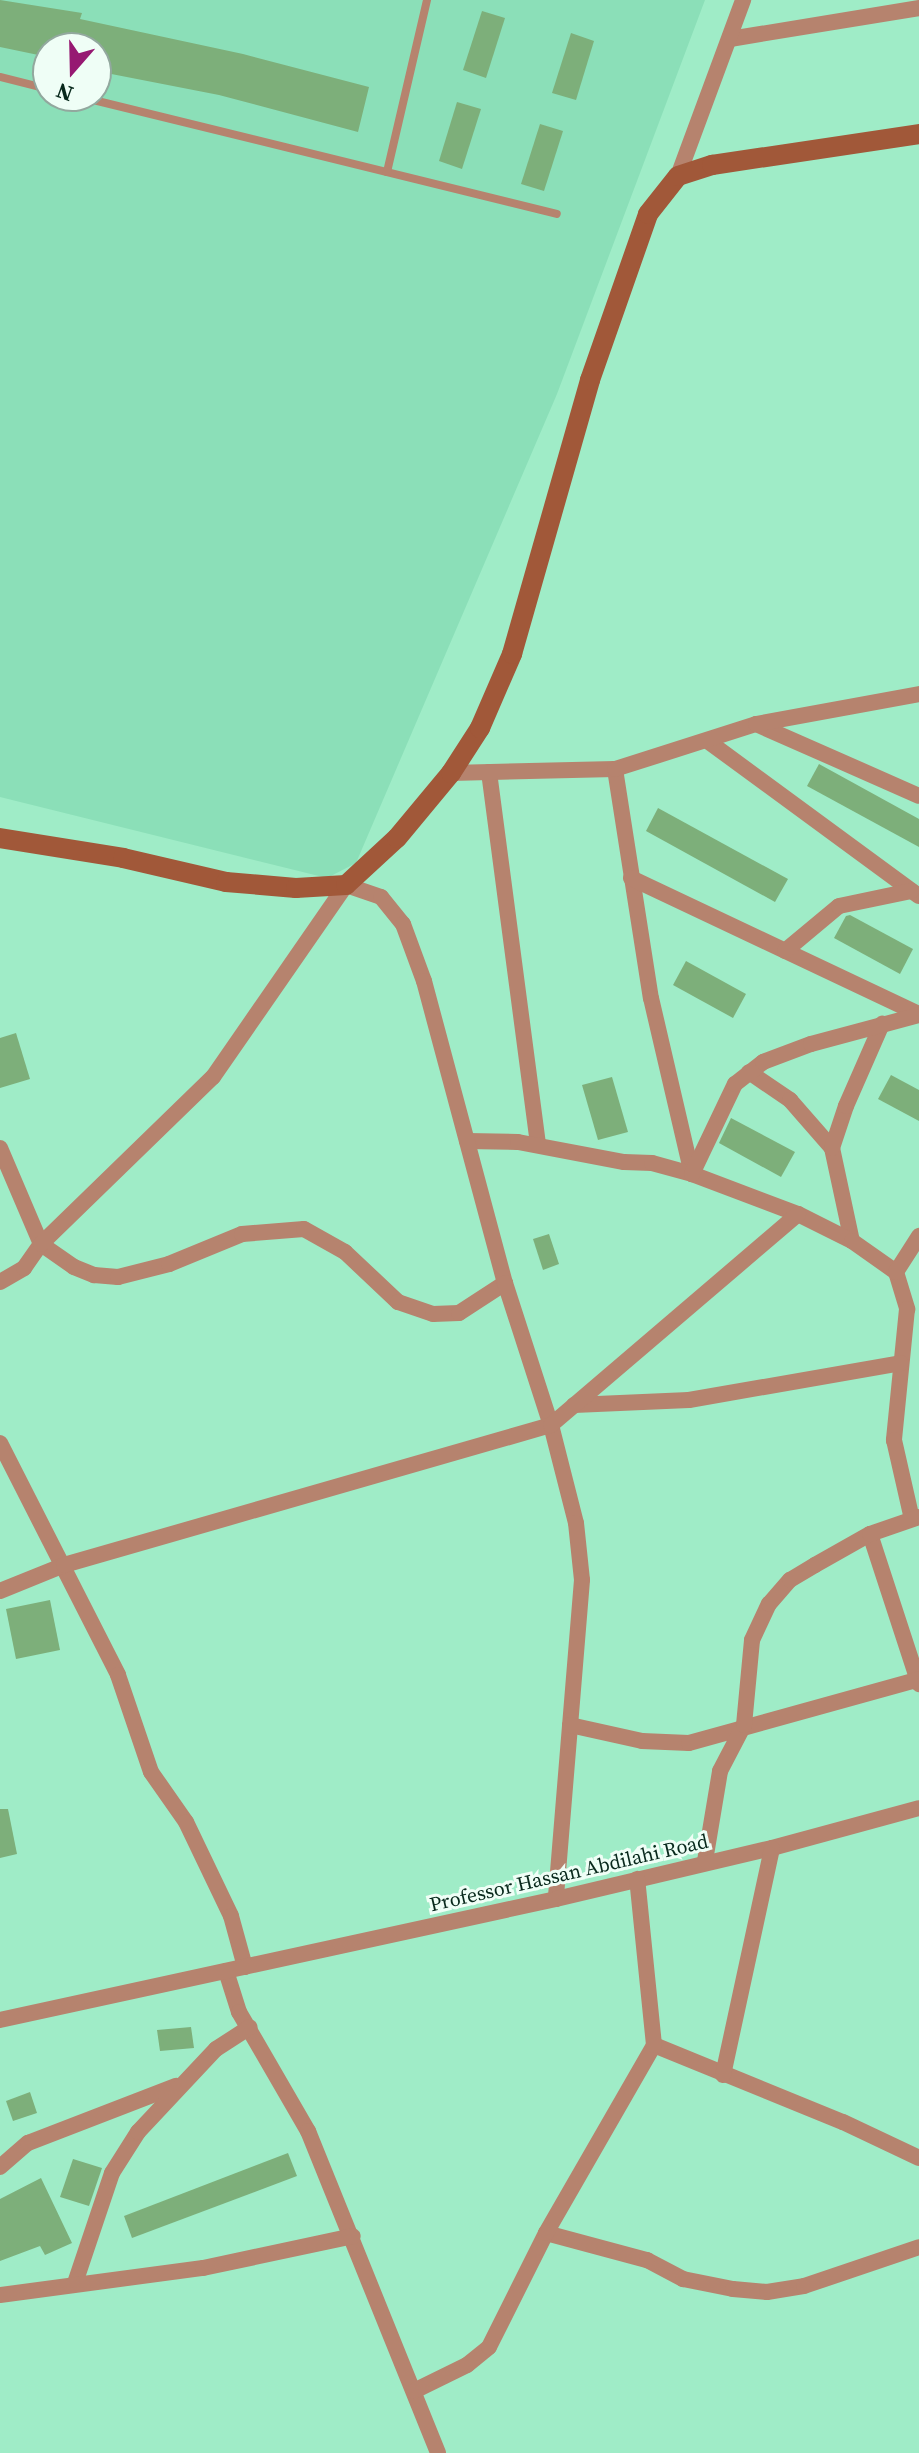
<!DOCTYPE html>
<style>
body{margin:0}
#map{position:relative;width:919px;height:2453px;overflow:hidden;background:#9fecc7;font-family:"Source Serif 4",serif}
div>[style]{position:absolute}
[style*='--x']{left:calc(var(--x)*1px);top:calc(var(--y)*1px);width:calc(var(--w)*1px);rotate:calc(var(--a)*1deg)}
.built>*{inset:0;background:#8bdfb8}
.building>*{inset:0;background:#7daf7a}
.lane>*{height:8px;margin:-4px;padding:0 4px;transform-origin:4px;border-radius:4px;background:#b6836e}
.street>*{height:16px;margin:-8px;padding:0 8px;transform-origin:8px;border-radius:8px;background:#b6836e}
.secondary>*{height:20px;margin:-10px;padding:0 10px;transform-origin:10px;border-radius:10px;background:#a15839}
span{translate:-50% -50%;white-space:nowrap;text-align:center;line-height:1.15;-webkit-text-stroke:6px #effef6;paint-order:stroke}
.street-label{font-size:20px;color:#07281b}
.north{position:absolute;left:32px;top:32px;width:80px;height:80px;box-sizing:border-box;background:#effef6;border:2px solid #92a89e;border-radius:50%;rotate:200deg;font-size:22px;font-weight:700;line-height:32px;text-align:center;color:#07281b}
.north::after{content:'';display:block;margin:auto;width:28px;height:36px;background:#961972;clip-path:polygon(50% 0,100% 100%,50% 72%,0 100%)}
</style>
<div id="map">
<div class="built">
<i style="clip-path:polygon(evenodd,0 0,705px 0,557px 394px,356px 863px,327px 878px,0 797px,0 0,48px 48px,96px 48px,96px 96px,48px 96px,48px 48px)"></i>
</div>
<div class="building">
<i style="clip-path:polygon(0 0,82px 13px,80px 19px,243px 54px,369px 87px,358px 132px,219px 95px,96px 71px,96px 48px,48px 48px,48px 57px,0 47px)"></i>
<i style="clip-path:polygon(482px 11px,505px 18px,486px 78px,463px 70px)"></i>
<i style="clip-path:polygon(571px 33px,594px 41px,576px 100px,552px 93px)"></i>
<i style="clip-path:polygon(457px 102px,481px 109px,462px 169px,439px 161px)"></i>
<i style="clip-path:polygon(540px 124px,563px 131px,544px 191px,521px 184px)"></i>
<i style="clip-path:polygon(819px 764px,919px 819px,919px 847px,807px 786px)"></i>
<i style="clip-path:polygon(658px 808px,788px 879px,775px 902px,646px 831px)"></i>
<i style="clip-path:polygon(850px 915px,913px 949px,900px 974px,834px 938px,846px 916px)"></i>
<i style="clip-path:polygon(686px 961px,746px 994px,733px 1018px,673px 985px)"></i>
<i style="clip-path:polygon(16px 1033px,30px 1079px,0 1088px,0 1038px)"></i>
<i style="clip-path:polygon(891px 1075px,919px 1090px,919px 1121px,878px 1099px)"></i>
<i style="clip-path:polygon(612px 1077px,628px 1132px,598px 1140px,582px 1085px)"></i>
<i style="clip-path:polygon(731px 1118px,795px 1152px,781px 1177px,719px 1143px)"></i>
<i style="clip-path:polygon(549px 1234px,559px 1264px,543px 1270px,533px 1239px)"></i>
<i style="clip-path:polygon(50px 1600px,60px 1650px,16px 1659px,6px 1609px)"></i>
<i style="clip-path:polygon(0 1809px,8px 1809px,17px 1854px,0 1858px)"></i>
<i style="clip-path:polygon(191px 2027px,194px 2048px,160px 2051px,157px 2030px)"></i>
<i style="clip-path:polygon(30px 2092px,37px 2113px,13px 2121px,6px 2101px)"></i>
<i style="clip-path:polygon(288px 2153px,297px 2176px,132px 2238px,124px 2216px)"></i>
<i style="clip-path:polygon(73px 2159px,102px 2168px,89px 2206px,60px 2197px)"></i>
<i style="clip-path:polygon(41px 2178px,72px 2243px,45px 2255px,40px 2246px,0 2261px,0 2199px)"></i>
</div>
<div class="lane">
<i style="--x:0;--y:77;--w:49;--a:14"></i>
<i style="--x:77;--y:96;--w:494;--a:13.8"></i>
<i style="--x:387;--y:172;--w:177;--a:-76.9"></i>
</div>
<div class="street">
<i style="--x:730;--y:39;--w:192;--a:-9.3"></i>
<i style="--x:678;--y:176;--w:188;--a:-69.7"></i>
<i style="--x:756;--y:724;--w:178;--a:23.8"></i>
<i style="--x:709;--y:742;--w:260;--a:36.3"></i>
<i style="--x:615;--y:769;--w:232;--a:81.1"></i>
<i style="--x:651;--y:998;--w:181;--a:76.9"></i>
<i style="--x:489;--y:772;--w:376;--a:82.5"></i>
<i style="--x:451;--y:773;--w:164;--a:-1.4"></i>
<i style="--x:615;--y:769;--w:148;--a:-17.7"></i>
<i style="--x:756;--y:724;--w:166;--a:-10.4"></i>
<i style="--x:631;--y:878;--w:318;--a:25.3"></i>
<i style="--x:785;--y:951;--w:70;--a:-39.8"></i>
<i style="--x:839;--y:906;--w:74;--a:-11.8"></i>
<i style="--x:749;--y:1072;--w:50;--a:34.3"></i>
<i style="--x:790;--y:1100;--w:64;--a:48.8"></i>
<i style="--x:832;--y:1148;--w:95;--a:77.9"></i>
<i style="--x:467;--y:1141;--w:51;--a:1.1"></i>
<i style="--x:518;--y:1142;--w:108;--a:10.7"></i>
<i style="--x:624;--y:1162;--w:28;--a:2"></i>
<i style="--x:652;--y:1163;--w:41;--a:15.4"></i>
<i style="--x:692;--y:1174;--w:113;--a:20.7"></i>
<i style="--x:798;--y:1214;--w:60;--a:26.6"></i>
<i style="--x:852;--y:1241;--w:54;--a:35.2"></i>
<i style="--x:896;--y:1272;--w:39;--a:73"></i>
<i style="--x:907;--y:1309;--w:132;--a:95.7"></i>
<i style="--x:894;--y:1440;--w:81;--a:77.2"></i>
<i style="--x:0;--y:1148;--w:104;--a:66.9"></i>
<i style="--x:41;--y:1244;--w:40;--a:34.9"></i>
<i style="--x:74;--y:1267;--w:22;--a:22"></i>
<i style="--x:94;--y:1275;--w:24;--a:5"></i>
<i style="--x:118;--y:1277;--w:53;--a:-14.3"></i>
<i style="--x:169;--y:1264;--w:79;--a:-22.3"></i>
<i style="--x:242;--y:1234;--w:62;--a:-4.6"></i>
<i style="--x:304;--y:1229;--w:47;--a:29.3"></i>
<i style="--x:345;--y:1252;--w:73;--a:43.3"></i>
<i style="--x:398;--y:1302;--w:37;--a:19"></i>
<i style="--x:433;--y:1314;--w:26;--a:-2"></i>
<i style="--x:459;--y:1313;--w:55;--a:-33.1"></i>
<i style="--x:832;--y:1148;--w:44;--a:-71.6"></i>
<i style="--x:846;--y:1106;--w:90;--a:-66.3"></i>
<i style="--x:692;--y:1174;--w:100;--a:-64.5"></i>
<i style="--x:735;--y:1084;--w:36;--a:-38"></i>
<i style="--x:763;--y:1062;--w:51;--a:-20.6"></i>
<i style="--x:811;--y:1044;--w:112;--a:-15"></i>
<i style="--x:896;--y:1272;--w:43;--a:-57.4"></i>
<i style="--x:0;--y:1282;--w:28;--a:-30"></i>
<i style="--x:24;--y:1268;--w:29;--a:-55"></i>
<i style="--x:41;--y:1244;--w:240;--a:-44.2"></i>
<i style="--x:213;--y:1077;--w:234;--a:-55.3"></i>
<i style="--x:346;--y:885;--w:37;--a:19"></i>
<i style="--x:381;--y:897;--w:35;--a:51"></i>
<i style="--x:403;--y:924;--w:61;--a:69.8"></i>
<i style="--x:424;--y:981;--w:313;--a:75"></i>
<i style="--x:505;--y:1283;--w:149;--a:72.1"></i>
<i style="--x:551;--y:1425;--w:101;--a:75.7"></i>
<i style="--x:576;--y:1523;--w:57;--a:84"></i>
<i style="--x:582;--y:1580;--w:320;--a:94.7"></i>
<i style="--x:574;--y:1405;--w:115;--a:-2.5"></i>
<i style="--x:689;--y:1400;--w:215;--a:-9.9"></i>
<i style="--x:0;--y:1443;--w:260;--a:63"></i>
<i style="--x:118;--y:1675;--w:102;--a:71.2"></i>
<i style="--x:151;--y:1772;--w:61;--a:55"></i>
<i style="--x:186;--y:1822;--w:104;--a:64.4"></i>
<i style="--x:231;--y:1916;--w:53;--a:74.6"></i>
<i style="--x:870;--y:1534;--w:158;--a:71.9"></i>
<i style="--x:0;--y:1591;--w:69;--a:-22.1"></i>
<i style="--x:64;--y:1565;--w:507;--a:-16.04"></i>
<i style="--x:551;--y:1425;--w:325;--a:-40.5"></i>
<i style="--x:570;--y:1725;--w:74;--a:12.5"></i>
<i style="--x:642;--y:1741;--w:47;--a:2.4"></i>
<i style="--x:689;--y:1743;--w:239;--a:-15.5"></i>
<i style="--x:705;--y:1861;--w:91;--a:-80.5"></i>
<i style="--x:720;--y:1771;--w:52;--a:-62.4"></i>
<i style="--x:744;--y:1725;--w:85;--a:-84.6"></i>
<i style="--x:752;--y:1640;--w:40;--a:-65"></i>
<i style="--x:769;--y:1604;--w:32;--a:-49"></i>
<i style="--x:790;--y:1580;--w:29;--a:-31"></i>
<i style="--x:815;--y:1565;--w:63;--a:-29.4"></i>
<i style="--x:870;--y:1534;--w:52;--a:-19.1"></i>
<i style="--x:226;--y:1971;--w:43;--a:72.4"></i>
<i style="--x:239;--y:2012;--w:138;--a:59.9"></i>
<i style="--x:308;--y:2131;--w:347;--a:68"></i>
<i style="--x:0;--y:2020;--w:569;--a:-12.28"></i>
<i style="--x:556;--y:1899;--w:222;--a:-13.3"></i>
<i style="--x:772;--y:1848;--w:152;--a:-15.2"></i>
<i style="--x:654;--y:2045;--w:204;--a:22.2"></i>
<i style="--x:843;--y:2122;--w:84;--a:25.3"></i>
<i style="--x:723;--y:2075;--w:232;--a:-77.8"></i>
<i style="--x:0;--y:2167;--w:37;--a:-41"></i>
<i style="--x:28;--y:2143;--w:159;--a:-21.1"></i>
<i style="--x:546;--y:2233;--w:105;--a:15"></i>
<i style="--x:647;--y:2260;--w:41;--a:27.8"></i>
<i style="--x:683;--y:2279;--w:51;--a:11.3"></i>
<i style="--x:733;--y:2289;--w:34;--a:5"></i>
<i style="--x:767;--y:2292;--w:37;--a:-9"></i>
<i style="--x:804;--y:2286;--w:121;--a:-18.7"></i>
<i style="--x:75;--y:2283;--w:116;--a:-71.4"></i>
<i style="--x:112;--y:2173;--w:49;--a:-57.6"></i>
<i style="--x:138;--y:2132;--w:114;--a:-46.8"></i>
<i style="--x:216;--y:2049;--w:40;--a:-32.9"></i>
<i style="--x:0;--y:2295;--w:205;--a:-7.6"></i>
<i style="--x:203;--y:2268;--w:153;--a:-12"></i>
<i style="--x:414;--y:2391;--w:59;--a:-26.1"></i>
<i style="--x:467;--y:2365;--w:28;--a:-39"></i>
<i style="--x:489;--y:2347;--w:127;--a:-63.4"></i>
<i style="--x:546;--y:2233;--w:217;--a:-60.1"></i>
<i style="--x:654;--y:2045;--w:167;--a:-95.8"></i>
</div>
<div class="secondary">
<i style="--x:0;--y:838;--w:125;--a:9.2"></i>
<i style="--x:123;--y:858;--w:106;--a:13.1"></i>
<i style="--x:226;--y:882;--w:70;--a:4.9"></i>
<i style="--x:296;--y:888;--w:50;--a:-3.4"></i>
<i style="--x:346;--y:885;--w:69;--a:-42.7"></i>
<i style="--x:397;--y:838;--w:85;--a:-50.3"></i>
<i style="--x:451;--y:773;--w:54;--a:-57.2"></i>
<i style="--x:480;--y:728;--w:81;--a:-66.6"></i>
<i style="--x:512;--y:654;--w:285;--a:-74.1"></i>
<i style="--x:590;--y:380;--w:176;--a:-70.7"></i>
<i style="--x:648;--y:214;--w:48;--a:-51.7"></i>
<i style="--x:678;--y:176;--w:36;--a:-18"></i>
<i style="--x:712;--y:165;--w:209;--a:-8.5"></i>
</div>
<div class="street-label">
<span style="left:569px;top:1873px;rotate:-13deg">Professor Hassan Abdilahi Road</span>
</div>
<div class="north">N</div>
</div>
